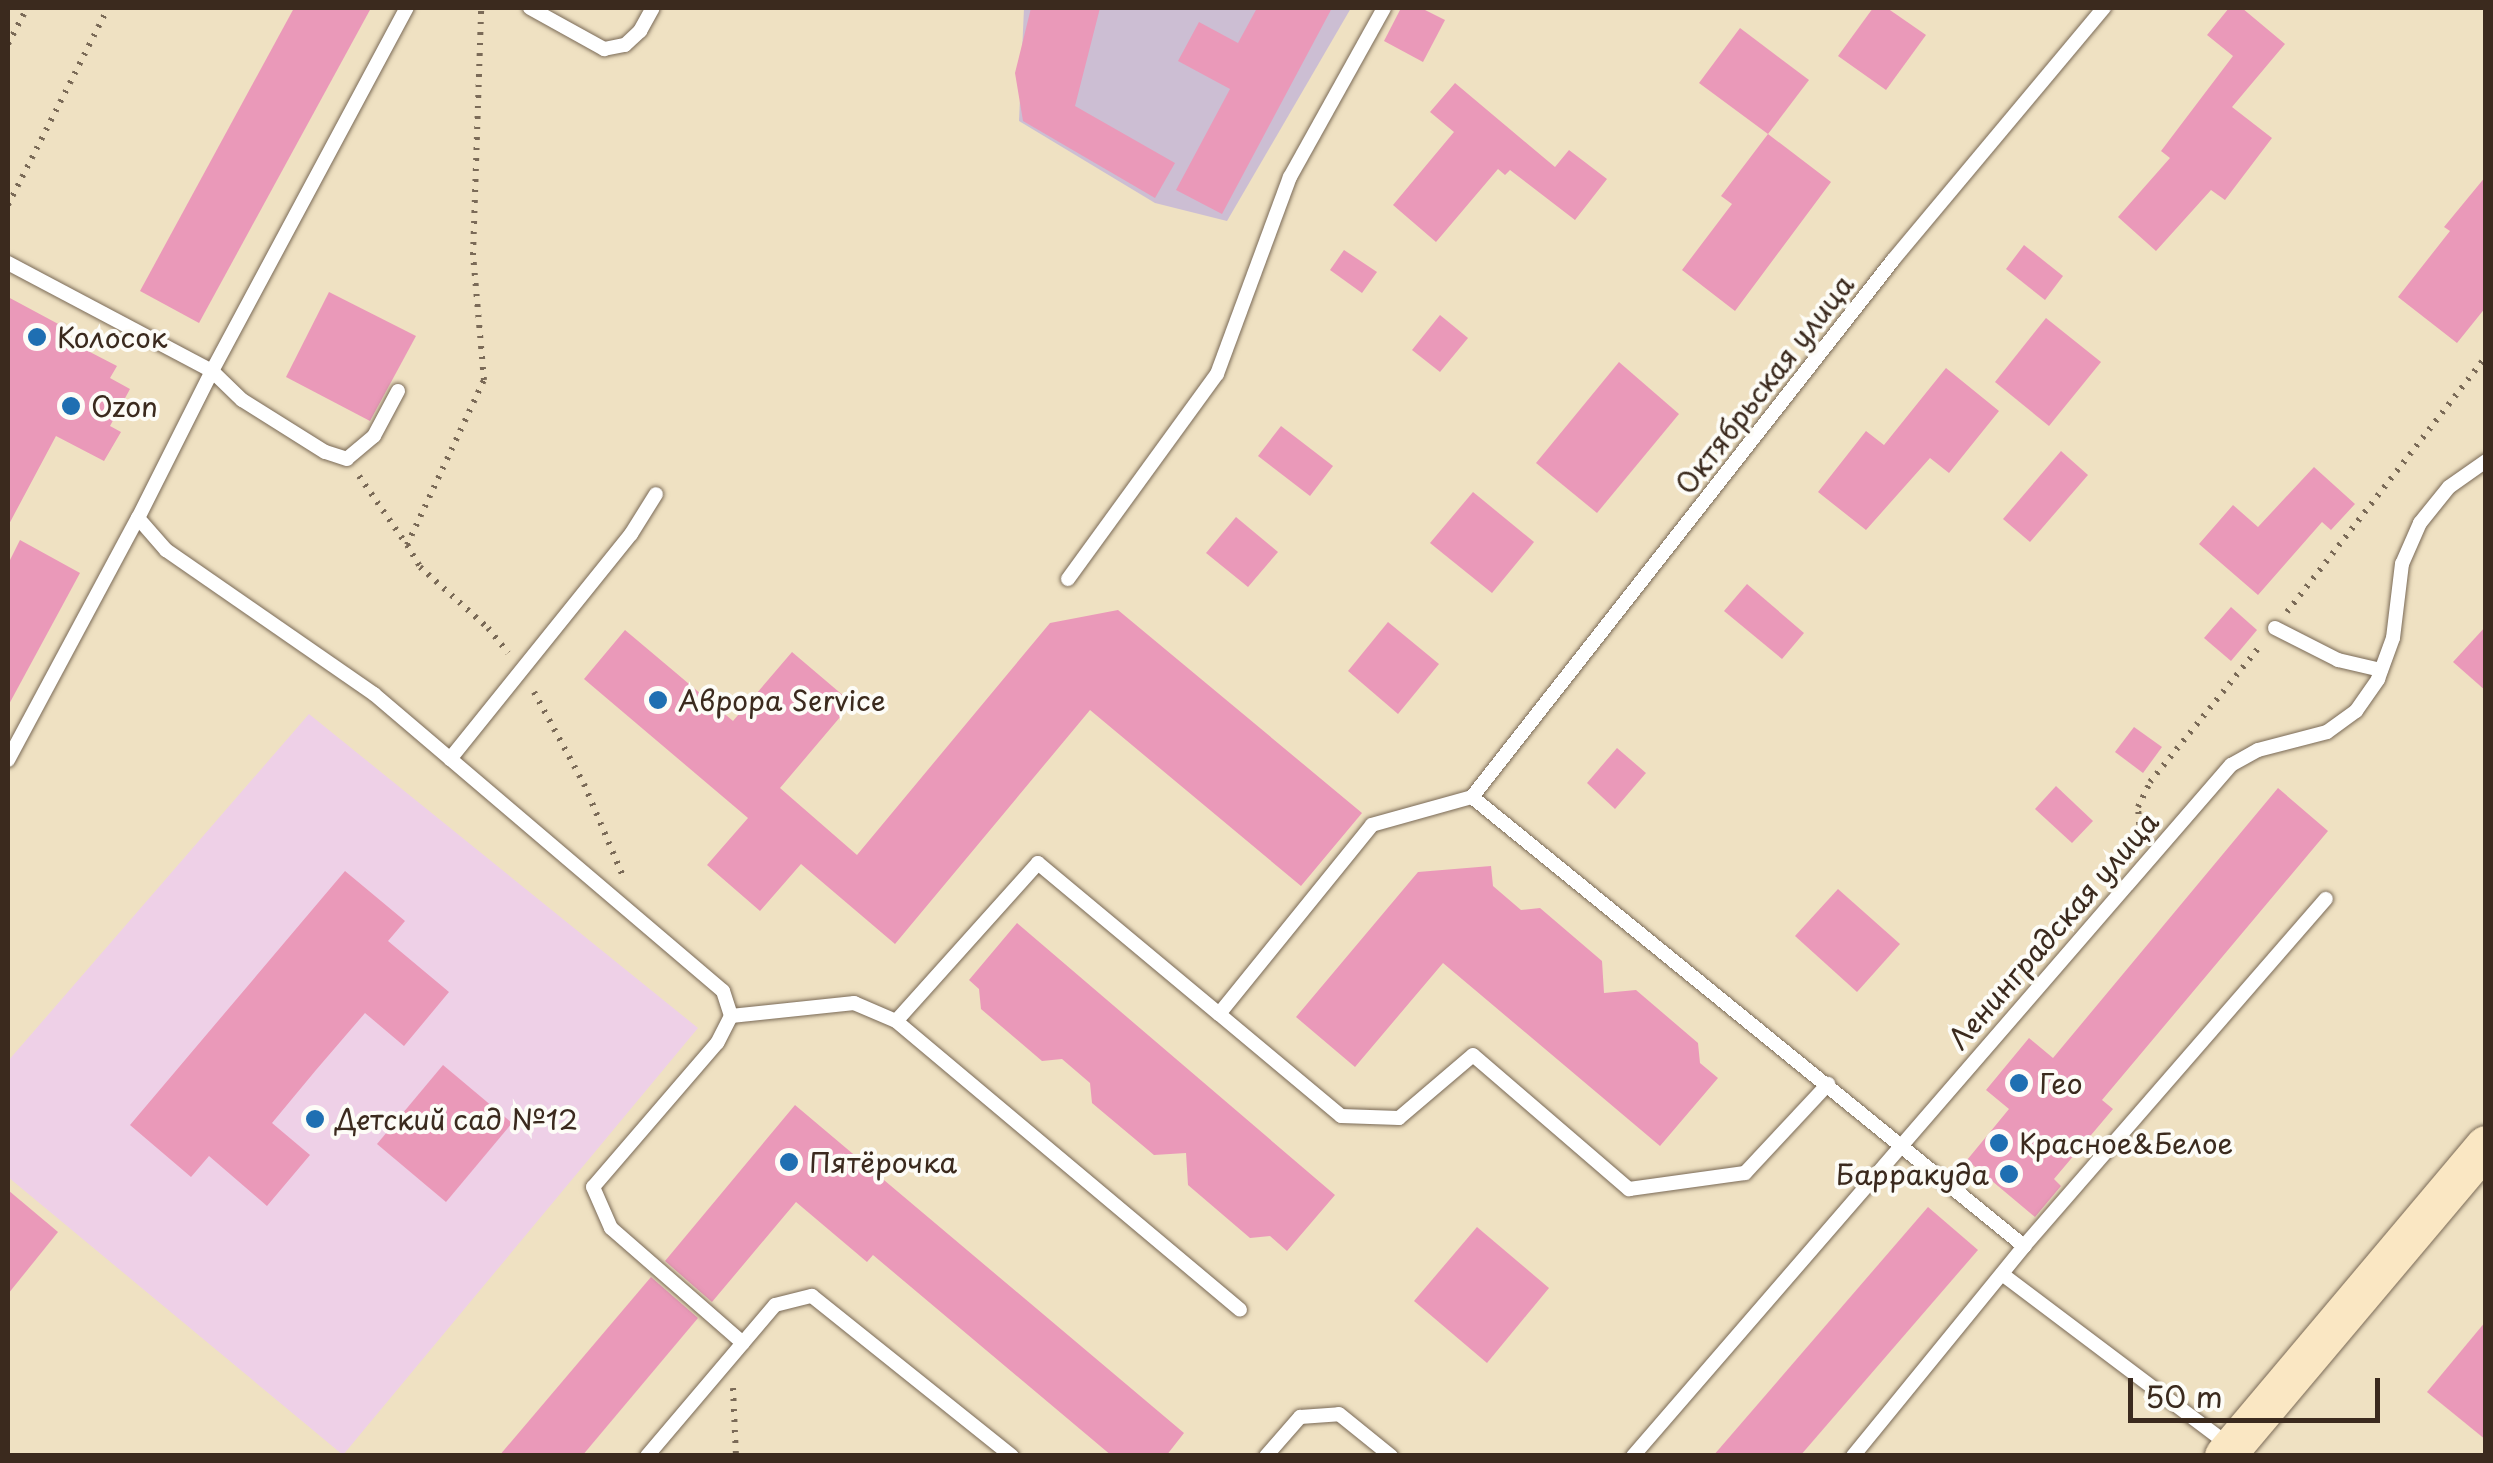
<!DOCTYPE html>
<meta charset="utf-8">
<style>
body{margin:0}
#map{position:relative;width:2493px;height:1463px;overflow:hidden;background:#efe1c2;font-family:"Playpen Sans",sans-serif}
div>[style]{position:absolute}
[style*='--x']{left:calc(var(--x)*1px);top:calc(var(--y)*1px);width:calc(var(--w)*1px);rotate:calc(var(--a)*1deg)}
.built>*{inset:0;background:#eed0e7}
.industrial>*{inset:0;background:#ccbed3}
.building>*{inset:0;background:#ea99b9}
.path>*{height:6px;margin-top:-3px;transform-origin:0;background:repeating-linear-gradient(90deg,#7a6a57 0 2.5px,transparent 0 10.5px)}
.roads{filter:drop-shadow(0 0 2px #7a6a57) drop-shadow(0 0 2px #7a6a57)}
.lane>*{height:14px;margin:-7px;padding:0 7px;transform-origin:7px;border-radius:7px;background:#fff}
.secondary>*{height:40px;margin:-20px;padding:0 20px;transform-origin:20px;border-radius:20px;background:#fae7c3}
.dots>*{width:28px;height:28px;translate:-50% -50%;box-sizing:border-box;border:5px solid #fdfcf7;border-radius:50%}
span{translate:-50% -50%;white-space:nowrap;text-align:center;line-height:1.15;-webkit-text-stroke:8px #fdfcf7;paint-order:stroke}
.poi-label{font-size:28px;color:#3b2a1e}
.left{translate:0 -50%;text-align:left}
.right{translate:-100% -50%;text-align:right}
.street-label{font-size:28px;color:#3b2a1e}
.frame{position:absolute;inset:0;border:10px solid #3b2a1e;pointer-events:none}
.scale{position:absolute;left:2128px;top:1378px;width:252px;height:45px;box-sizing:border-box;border:5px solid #3b2a1e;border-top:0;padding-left:12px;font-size:30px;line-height:35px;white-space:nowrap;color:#3b2a1e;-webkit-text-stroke:8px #fdfcf7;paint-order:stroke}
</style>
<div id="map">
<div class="built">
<i style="clip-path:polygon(309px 714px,698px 1028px,343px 1455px,8px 1177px,8px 1061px)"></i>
</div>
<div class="industrial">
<i style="clip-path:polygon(1024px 8px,1351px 8px,1227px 221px,1155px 203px,1019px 121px)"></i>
</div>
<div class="building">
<i style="clip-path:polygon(294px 8px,371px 8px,199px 323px,140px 291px)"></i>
<i style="clip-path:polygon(1031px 8px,1100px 8px,1075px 106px,1175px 163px,1155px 198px,1023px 121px,1015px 73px)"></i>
<i style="clip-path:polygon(1257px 8px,1332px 8px,1222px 214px,1176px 190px,1230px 89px,1178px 61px,1199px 22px,1238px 43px)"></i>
<i style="clip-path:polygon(1401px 8px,1421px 8px,1445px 20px,1423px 62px,1384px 41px)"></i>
<i style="clip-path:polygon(1873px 8px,1887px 8px,1926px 35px,1886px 90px,1838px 56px)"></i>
<i style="clip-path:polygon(2229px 8px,2242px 8px,2285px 44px,2232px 107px,2272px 138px,2225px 200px,2211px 190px,2156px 251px,2118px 217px,2170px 158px,2161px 151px,2233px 56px,2207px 35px)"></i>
<i style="clip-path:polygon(1740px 28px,1809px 80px,1768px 134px,1699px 83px)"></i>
<i style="clip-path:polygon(1455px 83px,1555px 167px,1569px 150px,1607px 179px,1575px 220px,1510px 170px,1505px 175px,1498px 169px,1436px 242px,1393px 205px,1454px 132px,1430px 112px)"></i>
<i style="clip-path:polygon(1768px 134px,1831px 182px,1735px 311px,1682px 270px,1732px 204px,1721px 196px)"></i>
<i style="clip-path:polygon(2486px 176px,2486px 307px,2457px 343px,2398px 297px,2450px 231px,2444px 227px)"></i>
<i style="clip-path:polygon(2024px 245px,2063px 276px,2045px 300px,2006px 269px)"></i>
<i style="clip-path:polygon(1344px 250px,1377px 272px,1362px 293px,1330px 270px)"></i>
<i style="clip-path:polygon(329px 292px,416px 336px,370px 421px,286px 377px)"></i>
<i style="clip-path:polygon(8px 297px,62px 326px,57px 335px,117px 366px,110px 378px,130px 389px,110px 426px,121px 432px,104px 461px,56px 436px,8px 526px)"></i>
<i style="clip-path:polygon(1440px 315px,1468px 338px,1440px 372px,1412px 350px)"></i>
<i style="clip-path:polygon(2046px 318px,2101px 362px,2049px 426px,1995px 382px)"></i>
<i style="clip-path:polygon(1619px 362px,1679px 414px,1597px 513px,1536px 463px)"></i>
<i style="clip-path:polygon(1946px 368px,1999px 411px,1949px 473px,1930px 458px,1866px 530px,1818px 492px,1866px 431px,1884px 445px)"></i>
<i style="clip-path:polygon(1281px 426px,1333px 466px,1310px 496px,1258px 456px)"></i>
<i style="clip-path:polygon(2061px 451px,2088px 475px,2030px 542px,2003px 519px)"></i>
<i style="clip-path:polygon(2314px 467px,2355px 504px,2331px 530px,2322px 522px,2258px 595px,2199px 544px,2233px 505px,2258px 527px)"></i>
<i style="clip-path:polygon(1473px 492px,1534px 542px,1492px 593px,1430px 543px)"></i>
<i style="clip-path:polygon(1236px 517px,1278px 552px,1248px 587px,1206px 553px)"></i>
<i style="clip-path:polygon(20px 540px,80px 573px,8px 706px,8px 564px)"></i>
<i style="clip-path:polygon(1747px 584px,1804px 633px,1782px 659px,1724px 611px)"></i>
<i style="clip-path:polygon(2231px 607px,2257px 630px,2231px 661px,2204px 638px)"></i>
<i style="clip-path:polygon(1118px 610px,1362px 813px,1301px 886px,1090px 710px,895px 944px,801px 864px,760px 911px,707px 865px,748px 818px,584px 679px,625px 630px,733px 721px,792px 652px,852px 703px,780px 788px,857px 855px,1050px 623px)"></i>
<i style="clip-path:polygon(1388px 622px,1439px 664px,1398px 714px,1348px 671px)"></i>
<i style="clip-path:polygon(2486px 626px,2486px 691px,2453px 662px)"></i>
<i style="clip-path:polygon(2134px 727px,2162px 747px,2143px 773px,2115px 752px)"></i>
<i style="clip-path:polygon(1617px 748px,1646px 773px,1615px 809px,1587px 783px)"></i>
<i style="clip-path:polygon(2056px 786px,2093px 821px,2072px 843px,2035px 809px)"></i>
<i style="clip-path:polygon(2278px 788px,2328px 831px,2102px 1100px,2113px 1109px,2054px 1179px,2061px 1186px,2035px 1217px,1967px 1160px,2009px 1109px,1986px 1090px,2029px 1038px,2053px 1058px)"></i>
<i style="clip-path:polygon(1491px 866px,1493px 886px,1521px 910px,1540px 908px,1602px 961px,1604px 993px,1636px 990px,1698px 1043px,1700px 1063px,1718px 1078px,1660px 1146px,1443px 963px,1355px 1067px,1296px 1017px,1418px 872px)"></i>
<i style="clip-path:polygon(345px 871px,405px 921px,388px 941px,449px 992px,404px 1046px,365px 1013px,316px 1070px,272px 1123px,310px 1155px,267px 1206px,209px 1156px,191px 1177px,130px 1125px)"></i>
<i style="clip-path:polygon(1838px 889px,1900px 944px,1857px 992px,1795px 936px)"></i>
<i style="clip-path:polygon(1017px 923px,1335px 1195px,1287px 1251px,1270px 1236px,1250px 1238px,1188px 1185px,1186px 1153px,1154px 1155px,1092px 1103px,1090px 1083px,1062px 1059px,1042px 1061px,981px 1009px,979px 989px,969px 980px)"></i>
<i style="clip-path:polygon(443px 1065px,512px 1123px,446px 1202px,377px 1144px)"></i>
<i style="clip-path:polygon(795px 1105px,1184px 1433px,1166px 1456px,1112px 1456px,873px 1255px,867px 1262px,796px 1202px,712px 1302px,665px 1261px)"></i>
<i style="clip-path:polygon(8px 1190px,58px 1232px,8px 1294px)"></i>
<i style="clip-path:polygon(1928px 1207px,1978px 1250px,1800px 1456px,1713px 1456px)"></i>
<i style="clip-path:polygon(1477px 1227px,1549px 1288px,1487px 1363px,1414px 1301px)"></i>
<i style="clip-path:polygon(651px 1277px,698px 1318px,582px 1456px,499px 1456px)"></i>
<i style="clip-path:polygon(2486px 1321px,2486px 1440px,2427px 1392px)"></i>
</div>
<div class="path">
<i style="--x:8;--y:44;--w:41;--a:-62.2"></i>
<i style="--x:8;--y:205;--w:221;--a:-63.1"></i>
<i style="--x:359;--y:476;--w:84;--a:55.2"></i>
<i style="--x:407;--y:545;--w:182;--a:-65"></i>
<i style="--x:484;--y:380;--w:125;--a:-95"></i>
<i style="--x:473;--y:255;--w:247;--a:-88.1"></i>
<i style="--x:407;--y:545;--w:26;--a:59"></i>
<i style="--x:420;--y:567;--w:91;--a:41.9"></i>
<i style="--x:488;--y:628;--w:32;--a:51"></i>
<i style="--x:2287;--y:612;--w:324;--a:-52.1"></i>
<i style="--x:534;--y:692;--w:105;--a:61.5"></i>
<i style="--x:584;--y:784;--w:98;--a:67.1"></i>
<i style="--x:2140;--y:835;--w:28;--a:-94"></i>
<i style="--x:2138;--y:807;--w:28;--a:-64"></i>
<i style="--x:2150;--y:782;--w:176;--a:-51"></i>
<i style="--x:733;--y:1388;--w:68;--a:87.5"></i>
</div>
<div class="roads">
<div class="lane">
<i style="--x:530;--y:8;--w:85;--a:29"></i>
<i style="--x:604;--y:49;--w:21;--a:-11"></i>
<i style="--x:625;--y:45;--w:21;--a:-43"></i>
<i style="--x:640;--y:31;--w:26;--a:-61"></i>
<i style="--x:8;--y:263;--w:231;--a:27.9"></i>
<i style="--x:212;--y:371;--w:165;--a:116.7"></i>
<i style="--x:138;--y:518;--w:43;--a:48.8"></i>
<i style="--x:166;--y:550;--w:253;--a:34.7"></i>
<i style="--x:374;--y:694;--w:458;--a:40.4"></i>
<i style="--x:723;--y:991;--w:26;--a:72"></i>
<i style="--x:731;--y:1016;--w:30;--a:117"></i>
<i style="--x:717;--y:1043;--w:190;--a:130.7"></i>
<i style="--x:593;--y:1187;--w:45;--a:66.3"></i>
<i style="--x:611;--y:1228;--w:175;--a:41.1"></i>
<i style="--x:398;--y:391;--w:51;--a:118.1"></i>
<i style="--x:374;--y:436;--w:35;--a:140"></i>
<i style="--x:347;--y:459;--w:23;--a:-162"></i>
<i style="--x:325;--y:452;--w:98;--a:-147.9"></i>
<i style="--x:242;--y:400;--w:42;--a:-136"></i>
<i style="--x:212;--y:371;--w:412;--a:-61.8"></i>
<i style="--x:1068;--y:579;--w:253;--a:-54"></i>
<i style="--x:1217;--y:374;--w:210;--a:-69.7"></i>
<i style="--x:1290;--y:177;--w:193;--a:-60.9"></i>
<i style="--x:2275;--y:628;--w:71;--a:26.9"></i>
<i style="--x:2338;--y:660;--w:44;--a:13.1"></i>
<i style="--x:450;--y:759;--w:289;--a:-51.2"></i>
<i style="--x:631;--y:534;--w:47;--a:-58"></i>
<i style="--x:8;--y:760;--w:275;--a:-61.8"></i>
<i style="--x:1472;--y:797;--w:712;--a:39.13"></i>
<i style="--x:2024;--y:1246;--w:460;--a:-49"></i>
<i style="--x:1472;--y:797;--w:104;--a:164.4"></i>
<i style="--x:1372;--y:825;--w:243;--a:129"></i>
<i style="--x:1219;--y:1014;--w:159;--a:39.9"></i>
<i style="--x:1341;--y:1116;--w:58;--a:2"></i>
<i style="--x:1399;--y:1118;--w:97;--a:-40.4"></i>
<i style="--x:1473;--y:1055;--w:206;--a:40.7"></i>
<i style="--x:1629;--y:1189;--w:117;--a:-7.9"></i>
<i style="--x:1745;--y:1173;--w:122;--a:-47"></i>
<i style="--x:1472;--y:797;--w:682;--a:-51.9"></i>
<i style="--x:1893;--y:260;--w:329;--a:-50.1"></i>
<i style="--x:1219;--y:1014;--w:236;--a:-140.2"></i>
<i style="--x:1038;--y:863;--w:212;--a:131.9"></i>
<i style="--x:896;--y:1021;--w:449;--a:40"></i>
<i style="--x:731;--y:1016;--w:124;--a:-6"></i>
<i style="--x:854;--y:1003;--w:46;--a:23.2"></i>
<i style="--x:2002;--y:1274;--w:286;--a:37"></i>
<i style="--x:647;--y:1456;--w:198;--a:-49.7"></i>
<i style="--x:775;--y:1305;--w:38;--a:-14"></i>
<i style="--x:812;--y:1296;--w:256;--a:38.7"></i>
<i style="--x:1266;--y:1456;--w:52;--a:-48.9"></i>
<i style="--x:1300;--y:1417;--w:39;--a:-4"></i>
<i style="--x:1339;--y:1414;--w:67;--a:38.9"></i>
<i style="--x:1633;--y:1456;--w:914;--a:-49.13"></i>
<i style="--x:2231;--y:765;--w:31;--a:-29"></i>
<i style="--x:2258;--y:750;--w:71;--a:-14.6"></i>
<i style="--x:2327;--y:732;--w:36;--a:-36"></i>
<i style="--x:2356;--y:711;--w:39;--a:-55"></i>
<i style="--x:2378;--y:679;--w:44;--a:-69.9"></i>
<i style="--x:2393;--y:638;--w:75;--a:-83.1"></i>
<i style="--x:2402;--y:564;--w:45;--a:-66.3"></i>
<i style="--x:2420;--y:523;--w:46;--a:-51.1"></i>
<i style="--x:2449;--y:487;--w:45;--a:-35.1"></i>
<i style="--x:1853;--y:1456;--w:271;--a:-50.8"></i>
</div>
<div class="secondary">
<i style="--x:2225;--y:1456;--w:405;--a:-49.9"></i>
</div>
</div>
<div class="dots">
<i style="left:37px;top:337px;background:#1f6fb2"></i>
<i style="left:71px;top:406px;background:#1f6fb2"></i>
<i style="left:658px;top:700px;background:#1f6fb2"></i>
<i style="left:2019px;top:1083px;background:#1f6fb2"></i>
<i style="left:315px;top:1119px;background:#1f6fb2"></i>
<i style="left:1999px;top:1143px;background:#1f6fb2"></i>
<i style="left:789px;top:1162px;background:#1f6fb2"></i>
<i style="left:2009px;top:1174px;background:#1f6fb2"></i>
</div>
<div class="poi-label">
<span class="left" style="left:57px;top:337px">Колосок</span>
<span class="left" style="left:91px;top:406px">Ozon</span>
<span class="left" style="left:678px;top:700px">Аврора Service</span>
<span class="left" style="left:2039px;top:1083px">Гео</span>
<span class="left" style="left:335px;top:1119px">Детский сад №12</span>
<span class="left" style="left:2019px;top:1143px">Красное&amp;Белое</span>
<span class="left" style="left:809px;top:1162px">Пятёрочка</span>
<span class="right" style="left:1989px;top:1174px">Барракуда</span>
</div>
<div class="street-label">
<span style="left:1764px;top:384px;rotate:-52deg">Октябрьская улица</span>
<span style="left:2053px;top:930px;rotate:-49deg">Ленинградская улица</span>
</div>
<div class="frame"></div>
<div class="scale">50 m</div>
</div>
